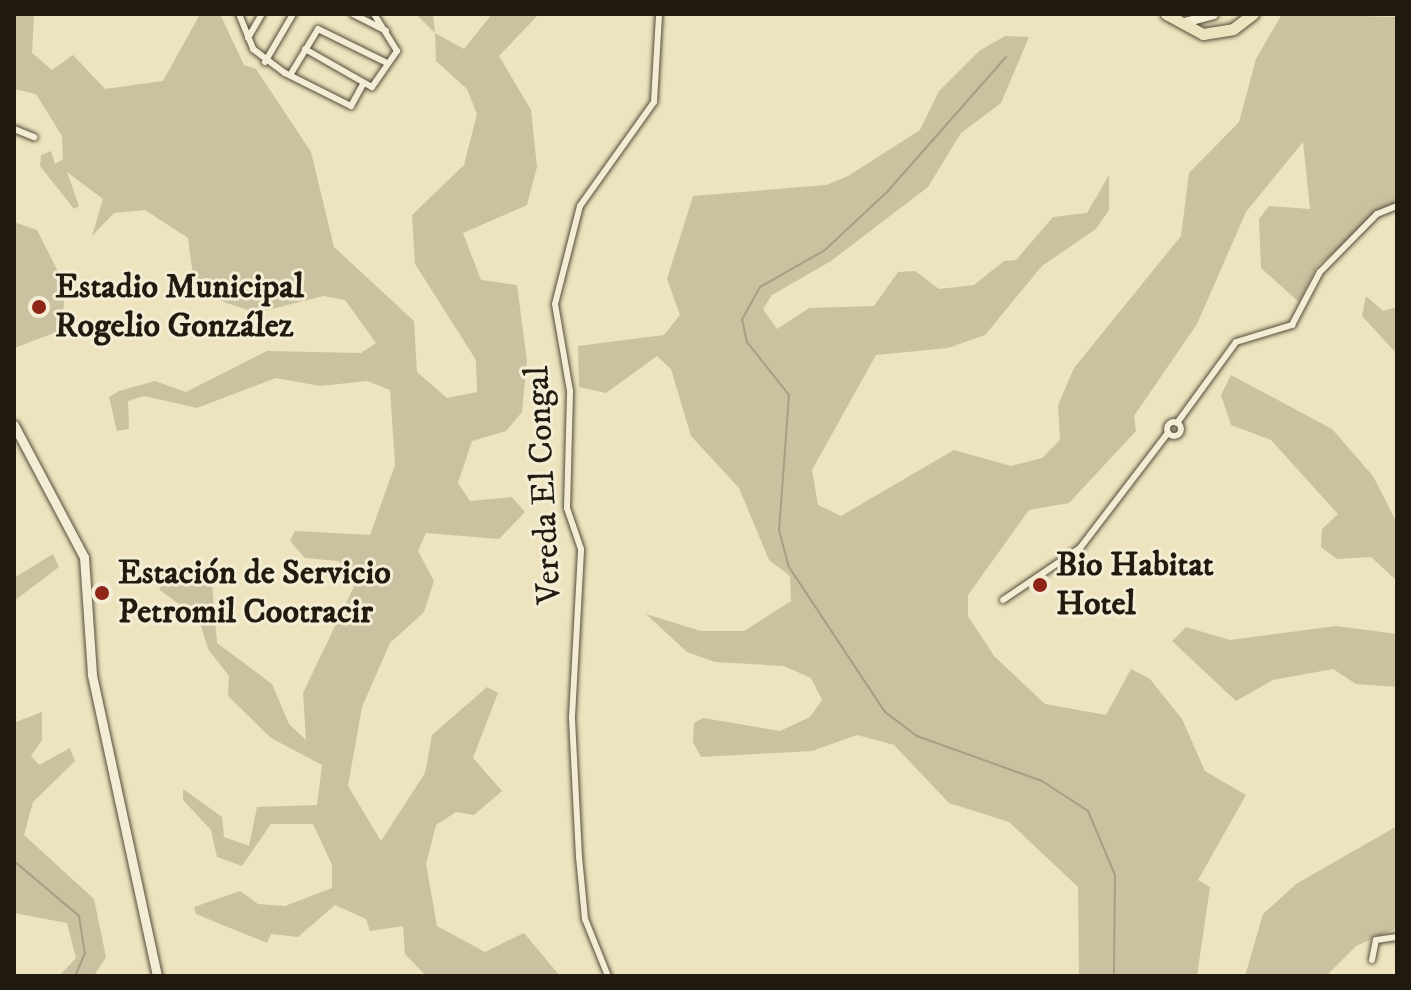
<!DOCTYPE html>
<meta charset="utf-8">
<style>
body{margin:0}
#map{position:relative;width:1411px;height:990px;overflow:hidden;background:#ede3be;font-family:"IM FELL DW Pica",serif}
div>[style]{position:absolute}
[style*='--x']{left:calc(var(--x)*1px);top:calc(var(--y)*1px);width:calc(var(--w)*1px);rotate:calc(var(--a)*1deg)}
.green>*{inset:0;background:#cac1a0}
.stream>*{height:2px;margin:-1px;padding:0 1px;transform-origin:1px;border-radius:1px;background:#a89f82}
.roads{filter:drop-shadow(0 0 2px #544c3b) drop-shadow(0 0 2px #544c3b)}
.minor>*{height:6px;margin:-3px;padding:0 3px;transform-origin:3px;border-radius:3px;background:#f3edd5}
.minor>.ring{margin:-3px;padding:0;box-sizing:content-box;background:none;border:6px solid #f3edd5;border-radius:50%}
.secondary>*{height:9px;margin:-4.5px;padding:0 4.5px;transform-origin:4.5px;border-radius:4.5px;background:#f3edd5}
.trunk>*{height:11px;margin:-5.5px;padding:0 5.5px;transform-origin:5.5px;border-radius:5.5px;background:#ede3be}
.dots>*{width:22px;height:22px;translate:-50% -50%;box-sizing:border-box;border:4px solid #f3edd5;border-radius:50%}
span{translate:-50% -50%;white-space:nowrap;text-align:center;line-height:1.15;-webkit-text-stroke:6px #f3edd5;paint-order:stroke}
.poi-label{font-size:34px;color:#211a0f;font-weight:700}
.left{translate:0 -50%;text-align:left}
.street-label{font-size:34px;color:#211a0f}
.frame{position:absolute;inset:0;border:16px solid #211a0f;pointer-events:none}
</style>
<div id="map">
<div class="green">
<i style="clip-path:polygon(14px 14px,34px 14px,32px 53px,52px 70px,73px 55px,105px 89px,163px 81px,200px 14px,220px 14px,244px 65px,256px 69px,311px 152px,334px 247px,414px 321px,417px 372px,447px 398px,477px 392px,476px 360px,415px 264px,412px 215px,464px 165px,477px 114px,467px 89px,436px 61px,435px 33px,416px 14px,433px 14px,435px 33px,464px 49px,492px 14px,539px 14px,499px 56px,531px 110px,537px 167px,527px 205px,463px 233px,481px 280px,517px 285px,527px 361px,522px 412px,506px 431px,472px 441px,458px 483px,470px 501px,512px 497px,525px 512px,499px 539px,426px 533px,418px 551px,434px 581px,424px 612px,390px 643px,362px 707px,348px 786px,381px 841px,425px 773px,432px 735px,487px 687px,498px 693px,473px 758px,502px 791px,474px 815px,456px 812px,436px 825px,426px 864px,437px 926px,485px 952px,524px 933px,560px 976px,426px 976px,405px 954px,403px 926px,370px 931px,366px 919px,335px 905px,298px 937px,271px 934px,267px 943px,196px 914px,194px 907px,240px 891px,258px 904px,285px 906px,332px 888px,332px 865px,313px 824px,271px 824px,242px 866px,217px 857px,211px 830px,183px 800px,183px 789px,222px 817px,224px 837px,249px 846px,257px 807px,317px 805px,322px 765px,271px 738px,228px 696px,229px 676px,208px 649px,199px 619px,160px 590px,158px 566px,180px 567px,187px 577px,212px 584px,217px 643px,272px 684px,289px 724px,306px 740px,303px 693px,358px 578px,338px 561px,305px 558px,290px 541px,295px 531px,370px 535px,395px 465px,390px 390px,367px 381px,320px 386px,276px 378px,197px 408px,144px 396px,128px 401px,129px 429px,117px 431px,109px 397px,119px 391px,155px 381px,186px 392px,267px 351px,361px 353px,376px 343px,345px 300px,323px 296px,256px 313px,195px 292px,188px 238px,145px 210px,114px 213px,92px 236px,103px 199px,67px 172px,79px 206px,74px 209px,40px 166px,41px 155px,51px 151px,55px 164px,63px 159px,62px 136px,36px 94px,14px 89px)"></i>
<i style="clip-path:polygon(1282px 14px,1397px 17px,1397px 201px,1317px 266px,1299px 302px,1261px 268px,1259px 219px,1269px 206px,1310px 209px,1303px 142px,1246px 212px,1197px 324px,1134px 416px,1136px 431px,1069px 503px,1029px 510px,968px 595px,968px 616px,994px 656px,1045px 704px,1106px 715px,1131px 669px,1150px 679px,1182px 719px,1205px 771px,1246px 795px,1198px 880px,1210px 887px,1197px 976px,1079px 976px,1078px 887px,1009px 822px,949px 803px,894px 745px,857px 735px,812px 751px,701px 757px,693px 742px,694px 723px,703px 718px,780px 731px,810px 717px,822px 700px,811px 678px,784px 666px,715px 662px,687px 652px,646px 614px,701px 631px,744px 631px,791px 601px,790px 576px,769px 560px,739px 488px,691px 436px,671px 369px,657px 356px,606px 393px,579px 387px,578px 346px,664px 335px,680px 315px,667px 279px,693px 196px,826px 185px,848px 176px,920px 130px,939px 91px,979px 51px,1005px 36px,1029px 37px,1001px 103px,961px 133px,928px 187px,831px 261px,772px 295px,763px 309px,777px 329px,809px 308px,874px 306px,898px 272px,915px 271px,939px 289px,974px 285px,1004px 261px,1016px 260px,1053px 217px,1087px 213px,1109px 175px,1109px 210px,1096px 229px,1042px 266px,985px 335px,948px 348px,876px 355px,812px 470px,818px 505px,841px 516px,954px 450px,1011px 466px,1042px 458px,1060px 440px,1058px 405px,1074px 368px,1181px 236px,1189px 173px,1239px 122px,1256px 59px)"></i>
<i style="clip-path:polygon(14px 222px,37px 230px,65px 285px,62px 330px,14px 348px)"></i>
<i style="clip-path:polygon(1366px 296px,1383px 311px,1397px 307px,1397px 354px,1362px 316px)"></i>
<i style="clip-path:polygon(1231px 375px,1332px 429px,1373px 476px,1397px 523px,1397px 581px,1371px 557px,1337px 559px,1321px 547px,1322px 529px,1338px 514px,1271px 440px,1231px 425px,1221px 395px)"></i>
<i style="clip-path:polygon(53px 554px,59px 567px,14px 601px,14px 578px)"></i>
<i style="clip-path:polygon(1336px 626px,1397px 634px,1397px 687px,1356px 684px,1333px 669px,1273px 680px,1236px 701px,1172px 641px,1186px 627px,1230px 640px)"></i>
<i style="clip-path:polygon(42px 712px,42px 740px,31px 756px,39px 765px,70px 748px,75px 761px,33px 802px,24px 835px,94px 899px,106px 957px,94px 976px,59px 976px,76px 958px,67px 923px,14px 913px,14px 713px,16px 722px)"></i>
<i style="clip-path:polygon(1397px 826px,1397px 928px,1356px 946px,1326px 976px,1245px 976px,1263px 914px,1296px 884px)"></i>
</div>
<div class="stream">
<i style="--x:1006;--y:57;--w:179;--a:131.4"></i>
<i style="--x:888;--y:191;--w:86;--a:136.9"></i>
<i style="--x:825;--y:250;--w:75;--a:150.4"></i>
<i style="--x:760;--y:287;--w:37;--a:119"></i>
<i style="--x:742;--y:319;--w:24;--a:78"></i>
<i style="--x:747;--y:342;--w:68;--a:51.6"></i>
<i style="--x:789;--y:395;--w:135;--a:94.2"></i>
<i style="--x:779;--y:530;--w:38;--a:75"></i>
<i style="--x:789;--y:567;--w:174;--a:56.5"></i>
<i style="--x:885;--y:712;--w:40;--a:37"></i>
<i style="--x:917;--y:736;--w:133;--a:19.8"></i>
<i style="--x:1042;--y:781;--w:55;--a:33.1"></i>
<i style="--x:1088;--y:811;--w:69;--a:67.1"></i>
<i style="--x:1115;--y:875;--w:101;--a:90.6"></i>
<i style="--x:14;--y:861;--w:85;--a:40.2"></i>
<i style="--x:79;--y:916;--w:37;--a:81"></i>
<i style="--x:85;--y:953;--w:25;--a:113"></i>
</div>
<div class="roads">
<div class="minor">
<i style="--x:239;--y:14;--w:38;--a:68"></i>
<i style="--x:253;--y:49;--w:40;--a:37"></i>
<i style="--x:285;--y:73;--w:74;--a:26.6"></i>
<i style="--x:351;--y:106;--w:26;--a:-61"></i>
<i style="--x:353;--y:14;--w:37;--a:27"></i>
<i style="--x:248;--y:38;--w:28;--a:-60"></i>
<i style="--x:305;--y:49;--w:77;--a:29.6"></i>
<i style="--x:372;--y:87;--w:44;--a:-55.2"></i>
<i style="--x:397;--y:51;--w:44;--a:-121.9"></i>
<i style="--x:265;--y:62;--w:56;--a:-59.7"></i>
<i style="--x:292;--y:72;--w:50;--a:-58.8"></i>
<i style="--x:318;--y:29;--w:77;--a:26.2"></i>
<i style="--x:14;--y:129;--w:22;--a:22"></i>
<i class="ring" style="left:1167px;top:422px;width:8px;height:8px"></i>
<i style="--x:1177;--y:423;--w:100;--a:-53.9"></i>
<i style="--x:1236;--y:342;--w:59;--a:-16.9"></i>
<i style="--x:1292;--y:325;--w:60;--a:-62.2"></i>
<i style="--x:1320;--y:272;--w:81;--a:-45.5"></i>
<i style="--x:1377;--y:214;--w:22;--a:-22"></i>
<i style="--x:1003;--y:600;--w:93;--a:-34"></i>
<i style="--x:1080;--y:548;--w:145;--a:-52.6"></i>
<i style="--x:1372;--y:960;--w:20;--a:-79"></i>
<i style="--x:1376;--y:940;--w:21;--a:-8"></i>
<i style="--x:608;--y:976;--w:61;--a:-112"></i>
<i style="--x:585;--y:919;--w:62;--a:-95.5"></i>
<i style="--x:579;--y:857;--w:140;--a:-92.9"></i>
<i style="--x:572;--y:717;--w:168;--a:-86.9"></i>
<i style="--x:581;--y:549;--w:43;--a:-108.9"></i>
<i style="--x:567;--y:508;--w:117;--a:-88.5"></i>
<i style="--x:570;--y:391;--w:88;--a:-99.8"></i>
<i style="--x:555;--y:304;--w:101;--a:-75.7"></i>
<i style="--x:580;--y:206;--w:128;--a:-54.6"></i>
<i style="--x:654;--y:102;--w:88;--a:-86.7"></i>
</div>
<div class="secondary">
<i style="--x:1184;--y:22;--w:30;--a:-15"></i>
<i style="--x:14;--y:425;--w:149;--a:62.1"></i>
<i style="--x:84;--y:557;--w:118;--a:86.1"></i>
<i style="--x:92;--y:675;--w:308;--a:77.8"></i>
</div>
<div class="trunk">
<i style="--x:1166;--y:14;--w:42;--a:28.4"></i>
<i style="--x:1203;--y:34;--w:30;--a:-9"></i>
<i style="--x:1233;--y:29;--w:25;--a:-37"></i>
</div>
</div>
<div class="dots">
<i style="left:39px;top:307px;background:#8f2418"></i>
<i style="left:1040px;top:585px;background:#8f2418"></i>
<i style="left:102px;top:593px;background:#8f2418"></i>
</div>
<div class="poi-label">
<span class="left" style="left:55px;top:307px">Estadio Municipal<br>Rogelio González</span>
<span class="left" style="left:1056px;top:585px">Bio Habitat<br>Hotel</span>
<span class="left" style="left:118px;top:593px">Estación de Servicio<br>Petromil Cootracir</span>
</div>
<div class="street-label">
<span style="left:544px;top:485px;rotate:-93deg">Vereda El Congal</span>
</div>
<div class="frame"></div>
</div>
